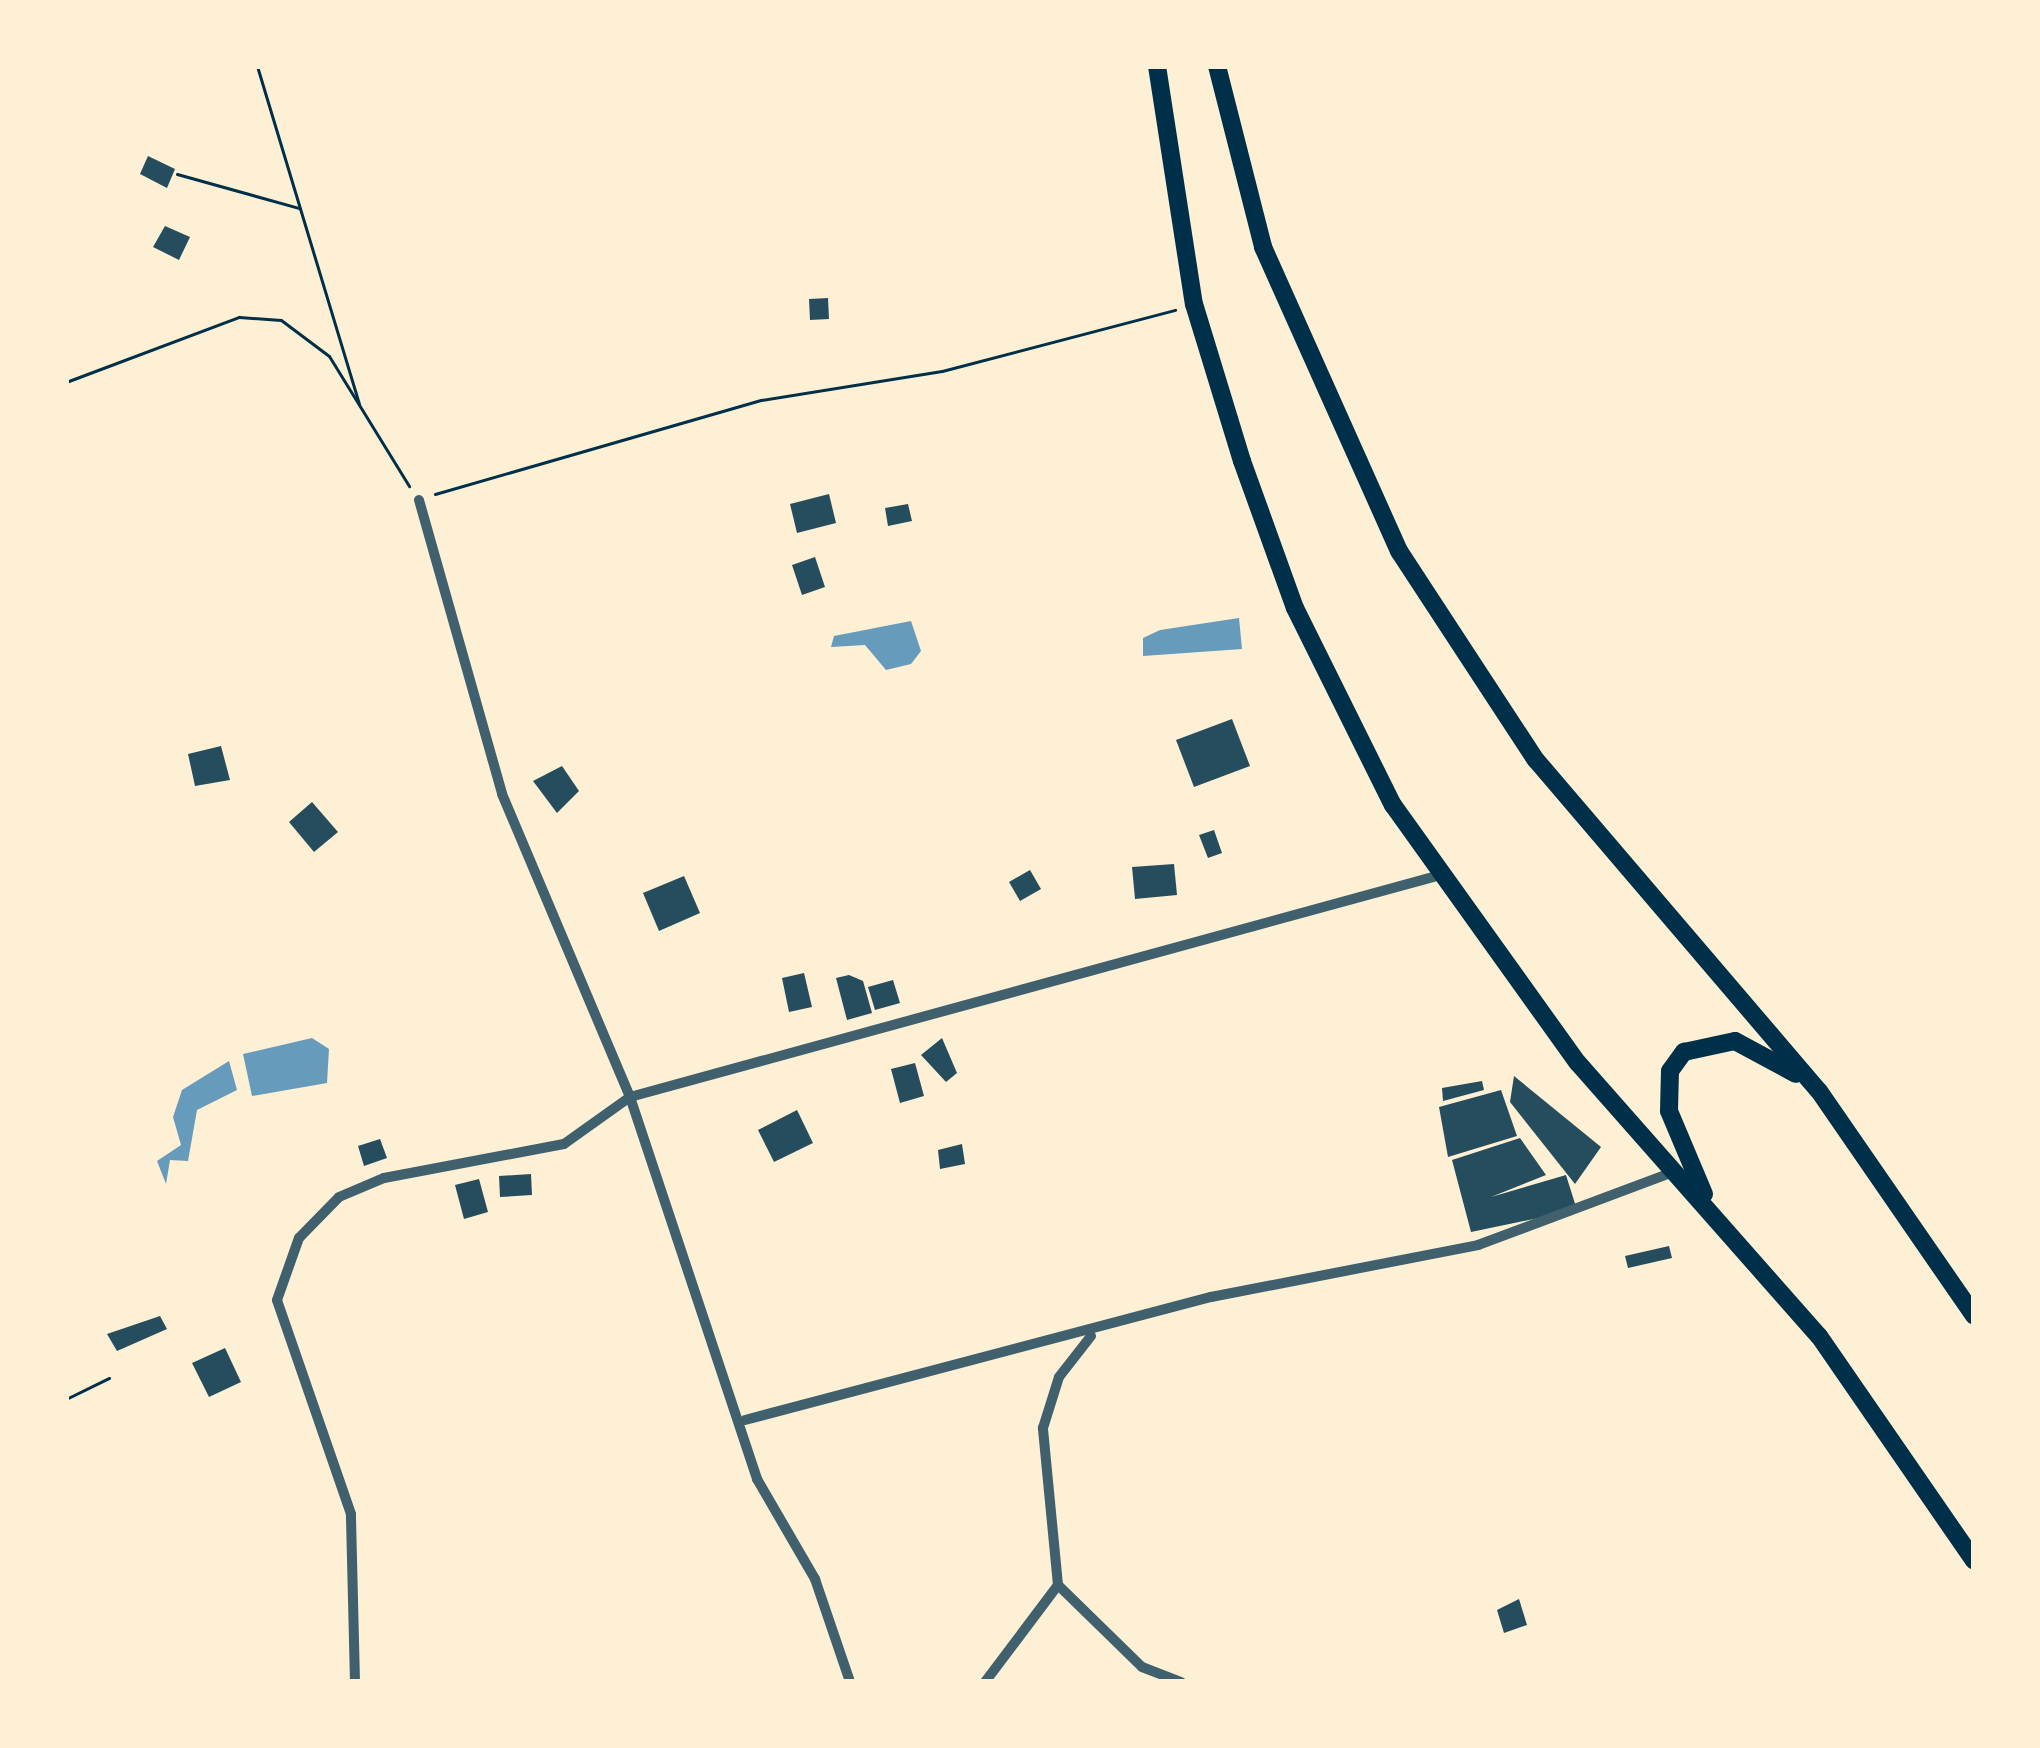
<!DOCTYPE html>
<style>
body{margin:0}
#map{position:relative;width:2040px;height:1748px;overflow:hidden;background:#fdf0d5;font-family:"Varela Round",sans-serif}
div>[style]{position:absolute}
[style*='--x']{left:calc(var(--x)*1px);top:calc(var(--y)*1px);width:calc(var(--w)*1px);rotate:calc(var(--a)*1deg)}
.water>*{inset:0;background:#669bbc}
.building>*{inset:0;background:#264d5e}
.path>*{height:3px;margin:-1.5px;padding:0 1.5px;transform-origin:1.5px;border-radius:1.5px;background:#003049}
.minor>*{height:10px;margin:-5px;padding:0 5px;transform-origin:5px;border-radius:5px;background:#3f606c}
.trunk>*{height:18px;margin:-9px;padding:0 9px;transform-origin:9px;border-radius:9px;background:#003049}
span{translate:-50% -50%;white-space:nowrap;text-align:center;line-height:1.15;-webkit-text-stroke:9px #fdf0d5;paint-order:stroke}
.frame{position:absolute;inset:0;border:69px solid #fdf0d5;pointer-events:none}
</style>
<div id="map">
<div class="water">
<i style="clip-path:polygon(1239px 618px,1242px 649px,1143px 656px,1143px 638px,1160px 630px)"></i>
<i style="clip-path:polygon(911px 621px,921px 651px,911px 664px,886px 670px,865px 645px,831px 647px,834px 636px)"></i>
<i style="clip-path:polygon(312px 1038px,329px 1049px,327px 1083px,252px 1096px,243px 1054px)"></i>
<i style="clip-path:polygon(229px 1061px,237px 1090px,197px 1110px,188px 1161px,170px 1160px,166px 1184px,157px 1161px,181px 1145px,173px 1117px,182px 1090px)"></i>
</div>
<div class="building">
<i style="clip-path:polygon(148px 156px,175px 169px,167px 188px,140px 174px)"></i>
<i style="clip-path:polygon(165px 226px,190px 237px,179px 260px,153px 247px)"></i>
<i style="clip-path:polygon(828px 298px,829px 319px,810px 320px,809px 299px)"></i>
<i style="clip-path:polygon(829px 494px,836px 523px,797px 533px,790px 504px)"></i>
<i style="clip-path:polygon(908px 504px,912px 521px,888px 526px,885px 508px)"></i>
<i style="clip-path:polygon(815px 557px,825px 587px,802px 595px,792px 565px)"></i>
<i style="clip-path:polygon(1232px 719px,1250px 766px,1194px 787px,1176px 740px)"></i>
<i style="clip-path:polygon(221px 746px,230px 780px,195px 786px,188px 754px)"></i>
<i style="clip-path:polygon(562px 766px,579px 791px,557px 813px,533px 781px)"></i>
<i style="clip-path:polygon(312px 802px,338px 832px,314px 852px,289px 822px)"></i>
<i style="clip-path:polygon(1214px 830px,1222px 853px,1208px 858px,1199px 835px)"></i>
<i style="clip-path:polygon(1174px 864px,1177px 895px,1135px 899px,1132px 867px)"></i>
<i style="clip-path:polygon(1030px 870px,1041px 889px,1020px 901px,1009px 882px)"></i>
<i style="clip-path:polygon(684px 876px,700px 913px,659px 931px,643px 893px)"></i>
<i style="clip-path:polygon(804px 973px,812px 1007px,789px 1012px,782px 978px)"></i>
<i style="clip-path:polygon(849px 975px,863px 981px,872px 1013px,847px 1020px,836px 978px)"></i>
<i style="clip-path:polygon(893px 980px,900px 1003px,875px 1010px,868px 987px)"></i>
<i style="clip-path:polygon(942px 1038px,957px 1073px,946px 1082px,921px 1055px)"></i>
<i style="clip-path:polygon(915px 1063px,924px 1096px,900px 1103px,891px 1069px)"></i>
<i style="clip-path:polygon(1514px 1076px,1601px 1147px,1575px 1184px,1510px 1102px)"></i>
<i style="clip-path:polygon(1482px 1081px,1484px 1090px,1443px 1101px,1442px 1088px)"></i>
<i style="clip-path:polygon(1501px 1090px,1517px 1136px,1448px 1157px,1439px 1107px)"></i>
<i style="clip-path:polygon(797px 1110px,813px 1143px,774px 1162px,758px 1130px)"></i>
<i style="clip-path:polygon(1520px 1138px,1546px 1175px,1491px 1197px,1566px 1175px,1577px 1210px,1471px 1232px,1452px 1160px)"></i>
<i style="clip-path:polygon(380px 1139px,387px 1158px,364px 1166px,358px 1146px)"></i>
<i style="clip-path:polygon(962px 1144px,965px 1164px,940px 1169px,938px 1150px)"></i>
<i style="clip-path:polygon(531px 1174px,532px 1195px,500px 1197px,499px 1176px)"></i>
<i style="clip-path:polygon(479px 1179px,488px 1212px,464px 1219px,455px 1185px)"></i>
<i style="clip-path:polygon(1669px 1246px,1672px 1258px,1628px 1268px,1625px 1256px)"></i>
<i style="clip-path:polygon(160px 1316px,167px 1329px,117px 1351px,107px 1334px)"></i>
<i style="clip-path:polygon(225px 1348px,241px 1382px,209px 1397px,192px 1363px)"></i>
<i style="clip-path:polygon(1519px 1599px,1527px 1625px,1504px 1633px,1497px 1610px)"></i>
</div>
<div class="path">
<i style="--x:257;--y:66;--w:353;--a:73.2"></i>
<i style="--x:177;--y:174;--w:127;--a:15.6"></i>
<i style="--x:66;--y:382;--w:185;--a:-20.6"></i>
<i style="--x:239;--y:317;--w:42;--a:4.1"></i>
<i style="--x:281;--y:320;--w:60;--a:36.9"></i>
<i style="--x:329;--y:356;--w:153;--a:58.4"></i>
<i style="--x:435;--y:494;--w:339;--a:-16.1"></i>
<i style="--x:761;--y:400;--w:183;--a:-9.1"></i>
<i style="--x:942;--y:371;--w:241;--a:-14.7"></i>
<i style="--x:66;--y:1399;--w:48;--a:-26"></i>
</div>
<div class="minor">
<i style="--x:419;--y:500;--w:305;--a:74.2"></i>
<i style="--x:502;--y:794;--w:329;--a:67.1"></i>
<i style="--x:630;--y:1097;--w:403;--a:71.6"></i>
<i style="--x:757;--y:1479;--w:116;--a:59.9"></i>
<i style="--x:815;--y:1579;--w:109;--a:71.2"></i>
<i style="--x:745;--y:1420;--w:482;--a:-14.8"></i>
<i style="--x:1211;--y:1297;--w:272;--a:-11"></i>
<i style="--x:1478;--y:1245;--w:208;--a:-20.5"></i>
<i style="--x:1058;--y:1585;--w:117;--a:44.3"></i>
<i style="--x:1142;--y:1667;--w:42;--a:21"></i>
<i style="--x:355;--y:1682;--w:168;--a:-91.4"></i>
<i style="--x:351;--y:1514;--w:226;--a:-109.1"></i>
<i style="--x:277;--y:1300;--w:66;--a:-70.5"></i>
<i style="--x:299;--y:1238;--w:57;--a:-45.7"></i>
<i style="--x:339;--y:1197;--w:49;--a:-22.9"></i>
<i style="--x:384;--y:1178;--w:183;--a:-10.7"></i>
<i style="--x:564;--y:1144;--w:81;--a:-35.5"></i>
<i style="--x:630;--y:1097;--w:837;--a:-15.32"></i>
<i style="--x:985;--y:1682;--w:121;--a:-53"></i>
<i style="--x:1058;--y:1585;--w:158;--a:-95.5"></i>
<i style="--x:1043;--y:1428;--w:53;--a:-72.6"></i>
<i style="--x:1059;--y:1377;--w:52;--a:-52"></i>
</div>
<div class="trunk">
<i style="--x:1157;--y:66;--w:241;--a:81.2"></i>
<i style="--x:1194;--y:304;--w:164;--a:73"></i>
<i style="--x:1242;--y:461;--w:156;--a:70.2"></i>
<i style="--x:1295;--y:608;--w:220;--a:63.6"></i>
<i style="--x:1393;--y:805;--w:317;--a:54.4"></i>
<i style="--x:1578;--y:1063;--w:364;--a:48.6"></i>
<i style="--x:1819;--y:1336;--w:273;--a:55.4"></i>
<i style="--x:1217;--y:66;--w:187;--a:75.7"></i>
<i style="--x:1263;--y:247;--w:333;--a:65.9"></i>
<i style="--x:1399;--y:551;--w:250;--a:56.8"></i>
<i style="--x:1536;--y:760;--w:435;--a:49.5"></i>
<i style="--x:1819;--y:1091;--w:273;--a:55.4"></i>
<i style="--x:1704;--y:1194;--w:90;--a:-112.9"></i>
<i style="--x:1669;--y:1111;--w:40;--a:-88.6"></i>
<i style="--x:1670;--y:1071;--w:24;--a:-54"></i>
<i style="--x:1684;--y:1052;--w:52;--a:-12.2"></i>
<i style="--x:1735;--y:1041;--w:69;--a:28.4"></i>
</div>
<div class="frame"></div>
</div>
